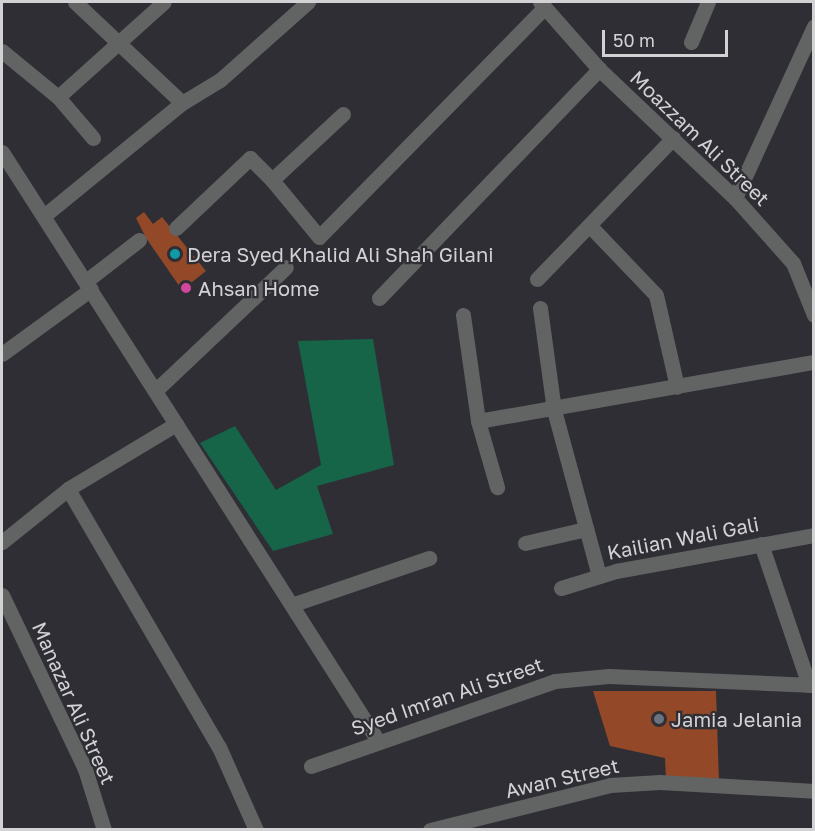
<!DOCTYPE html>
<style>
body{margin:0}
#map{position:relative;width:815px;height:831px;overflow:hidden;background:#2e2e34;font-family:"Golos Text",sans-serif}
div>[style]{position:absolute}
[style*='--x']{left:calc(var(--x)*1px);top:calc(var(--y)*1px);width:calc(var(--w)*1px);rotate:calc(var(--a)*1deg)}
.green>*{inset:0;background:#176549}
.building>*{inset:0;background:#934828}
.minor>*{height:15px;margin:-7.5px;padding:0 7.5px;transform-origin:7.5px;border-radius:7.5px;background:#616463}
.dots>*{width:16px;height:16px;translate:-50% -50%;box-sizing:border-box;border:3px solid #2e2e34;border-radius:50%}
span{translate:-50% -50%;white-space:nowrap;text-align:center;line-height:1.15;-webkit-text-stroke:4.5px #2e2e34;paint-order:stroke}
.street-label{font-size:20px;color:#d2d2d5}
.poi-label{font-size:20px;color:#d2d2d5}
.left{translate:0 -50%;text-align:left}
.frame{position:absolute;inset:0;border:3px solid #d2d2d5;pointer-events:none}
.scale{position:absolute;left:602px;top:30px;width:126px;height:27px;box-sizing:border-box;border:3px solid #d2d2d5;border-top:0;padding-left:8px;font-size:18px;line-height:21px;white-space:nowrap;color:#d2d2d5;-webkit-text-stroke:4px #2e2e34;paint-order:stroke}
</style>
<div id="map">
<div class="green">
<i style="clip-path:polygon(373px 339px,394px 465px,317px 486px,333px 534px,273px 551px,200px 443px,235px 426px,276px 490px,321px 465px,298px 341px)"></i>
</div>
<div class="building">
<i style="clip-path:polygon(144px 212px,153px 224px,162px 217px,206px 271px,182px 290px,146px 238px,136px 218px)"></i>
<i style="clip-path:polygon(593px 691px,716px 691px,719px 782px,666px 781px,665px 758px,610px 746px)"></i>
</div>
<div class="minor">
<i style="--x:75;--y:2;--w:147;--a:43.3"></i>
<i style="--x:540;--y:2;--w:89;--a:48.6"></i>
<i style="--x:599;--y:69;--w:187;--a:43.5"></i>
<i style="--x:735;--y:198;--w:87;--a:48.3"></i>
<i style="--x:793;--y:263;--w:56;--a:68"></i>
<i style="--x:691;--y:42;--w:43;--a:-67"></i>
<i style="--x:2;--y:51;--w:72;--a:39.4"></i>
<i style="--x:58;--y:97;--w:142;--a:-41.9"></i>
<i style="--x:58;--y:97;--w:54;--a:49.5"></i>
<i style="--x:343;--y:114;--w:97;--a:137.1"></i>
<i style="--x:272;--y:180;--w:74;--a:50.5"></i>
<i style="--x:319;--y:237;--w:322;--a:-45.5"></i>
<i style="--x:2;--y:152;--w:323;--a:57.4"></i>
<i style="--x:176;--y:424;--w:126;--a:149"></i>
<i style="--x:68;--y:489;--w:85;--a:141.2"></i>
<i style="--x:735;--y:198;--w:189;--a:-65.3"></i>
<i style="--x:45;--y:215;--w:177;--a:-39.3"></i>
<i style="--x:182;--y:103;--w:44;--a:-31.2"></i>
<i style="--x:220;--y:80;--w:118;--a:-41.6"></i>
<i style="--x:590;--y:226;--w:95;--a:46.3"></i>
<i style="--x:656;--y:295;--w:94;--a:77.1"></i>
<i style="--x:176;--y:228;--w:102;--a:-43.4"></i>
<i style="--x:250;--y:158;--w:31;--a:45"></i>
<i style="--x:537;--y:279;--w:196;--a:-46"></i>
<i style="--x:86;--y:281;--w:67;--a:-37.7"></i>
<i style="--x:379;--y:298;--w:318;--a:-46.1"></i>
<i style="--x:540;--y:308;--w:103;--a:82.2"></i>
<i style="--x:554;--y:410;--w:172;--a:74.8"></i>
<i style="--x:463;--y:315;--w:107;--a:81.9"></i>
<i style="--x:478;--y:421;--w:341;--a:-10"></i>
<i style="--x:2;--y:354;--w:110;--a:-36.1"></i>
<i style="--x:155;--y:391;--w:180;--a:-43.4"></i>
<i style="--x:478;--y:421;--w:69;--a:73.9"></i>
<i style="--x:176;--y:424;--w:375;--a:57.5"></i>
<i style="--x:68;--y:489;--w:299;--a:59.7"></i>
<i style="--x:219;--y:747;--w:91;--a:66"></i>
<i style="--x:525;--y:543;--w:63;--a:-12.9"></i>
<i style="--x:761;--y:544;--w:149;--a:71.2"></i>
<i style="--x:561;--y:588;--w:58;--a:-17.2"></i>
<i style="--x:616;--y:571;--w:201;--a:-10.3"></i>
<i style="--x:2;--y:595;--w:193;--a:64.5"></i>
<i style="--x:85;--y:769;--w:64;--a:72.7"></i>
<i style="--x:294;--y:604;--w:143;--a:-18.8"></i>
<i style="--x:311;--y:766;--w:258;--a:-19.2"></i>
<i style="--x:555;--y:681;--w:54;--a:-5.3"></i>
<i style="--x:609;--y:676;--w:205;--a:2.5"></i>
<i style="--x:430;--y:830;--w:186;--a:-14"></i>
<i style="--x:610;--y:785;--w:50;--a:-3.4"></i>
<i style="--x:660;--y:782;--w:154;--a:3.3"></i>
</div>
<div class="dots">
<i style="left:175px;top:254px;background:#0f9aa8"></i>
<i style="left:186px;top:288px;background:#d1479c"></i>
<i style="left:659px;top:719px;background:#6b7280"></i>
</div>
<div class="street-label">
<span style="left:700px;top:138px;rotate:44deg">Moazzam Ali Street</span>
<span style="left:683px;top:538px;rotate:-11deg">Kailian Wali Gali</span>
<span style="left:447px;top:696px;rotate:-19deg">Syed Imran Ali Street</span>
<span style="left:74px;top:703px;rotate:66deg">Manazar Ali Street</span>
<span style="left:562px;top:778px;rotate:-13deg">Awan Street</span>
</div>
<div class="poi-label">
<span class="left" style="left:187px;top:254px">Dera Syed Khalid Ali Shah Gilani</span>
<span class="left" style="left:198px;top:288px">Ahsan Home</span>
<span class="left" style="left:671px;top:719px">Jamia Jelania</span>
</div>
<div class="frame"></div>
<div class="scale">50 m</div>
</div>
